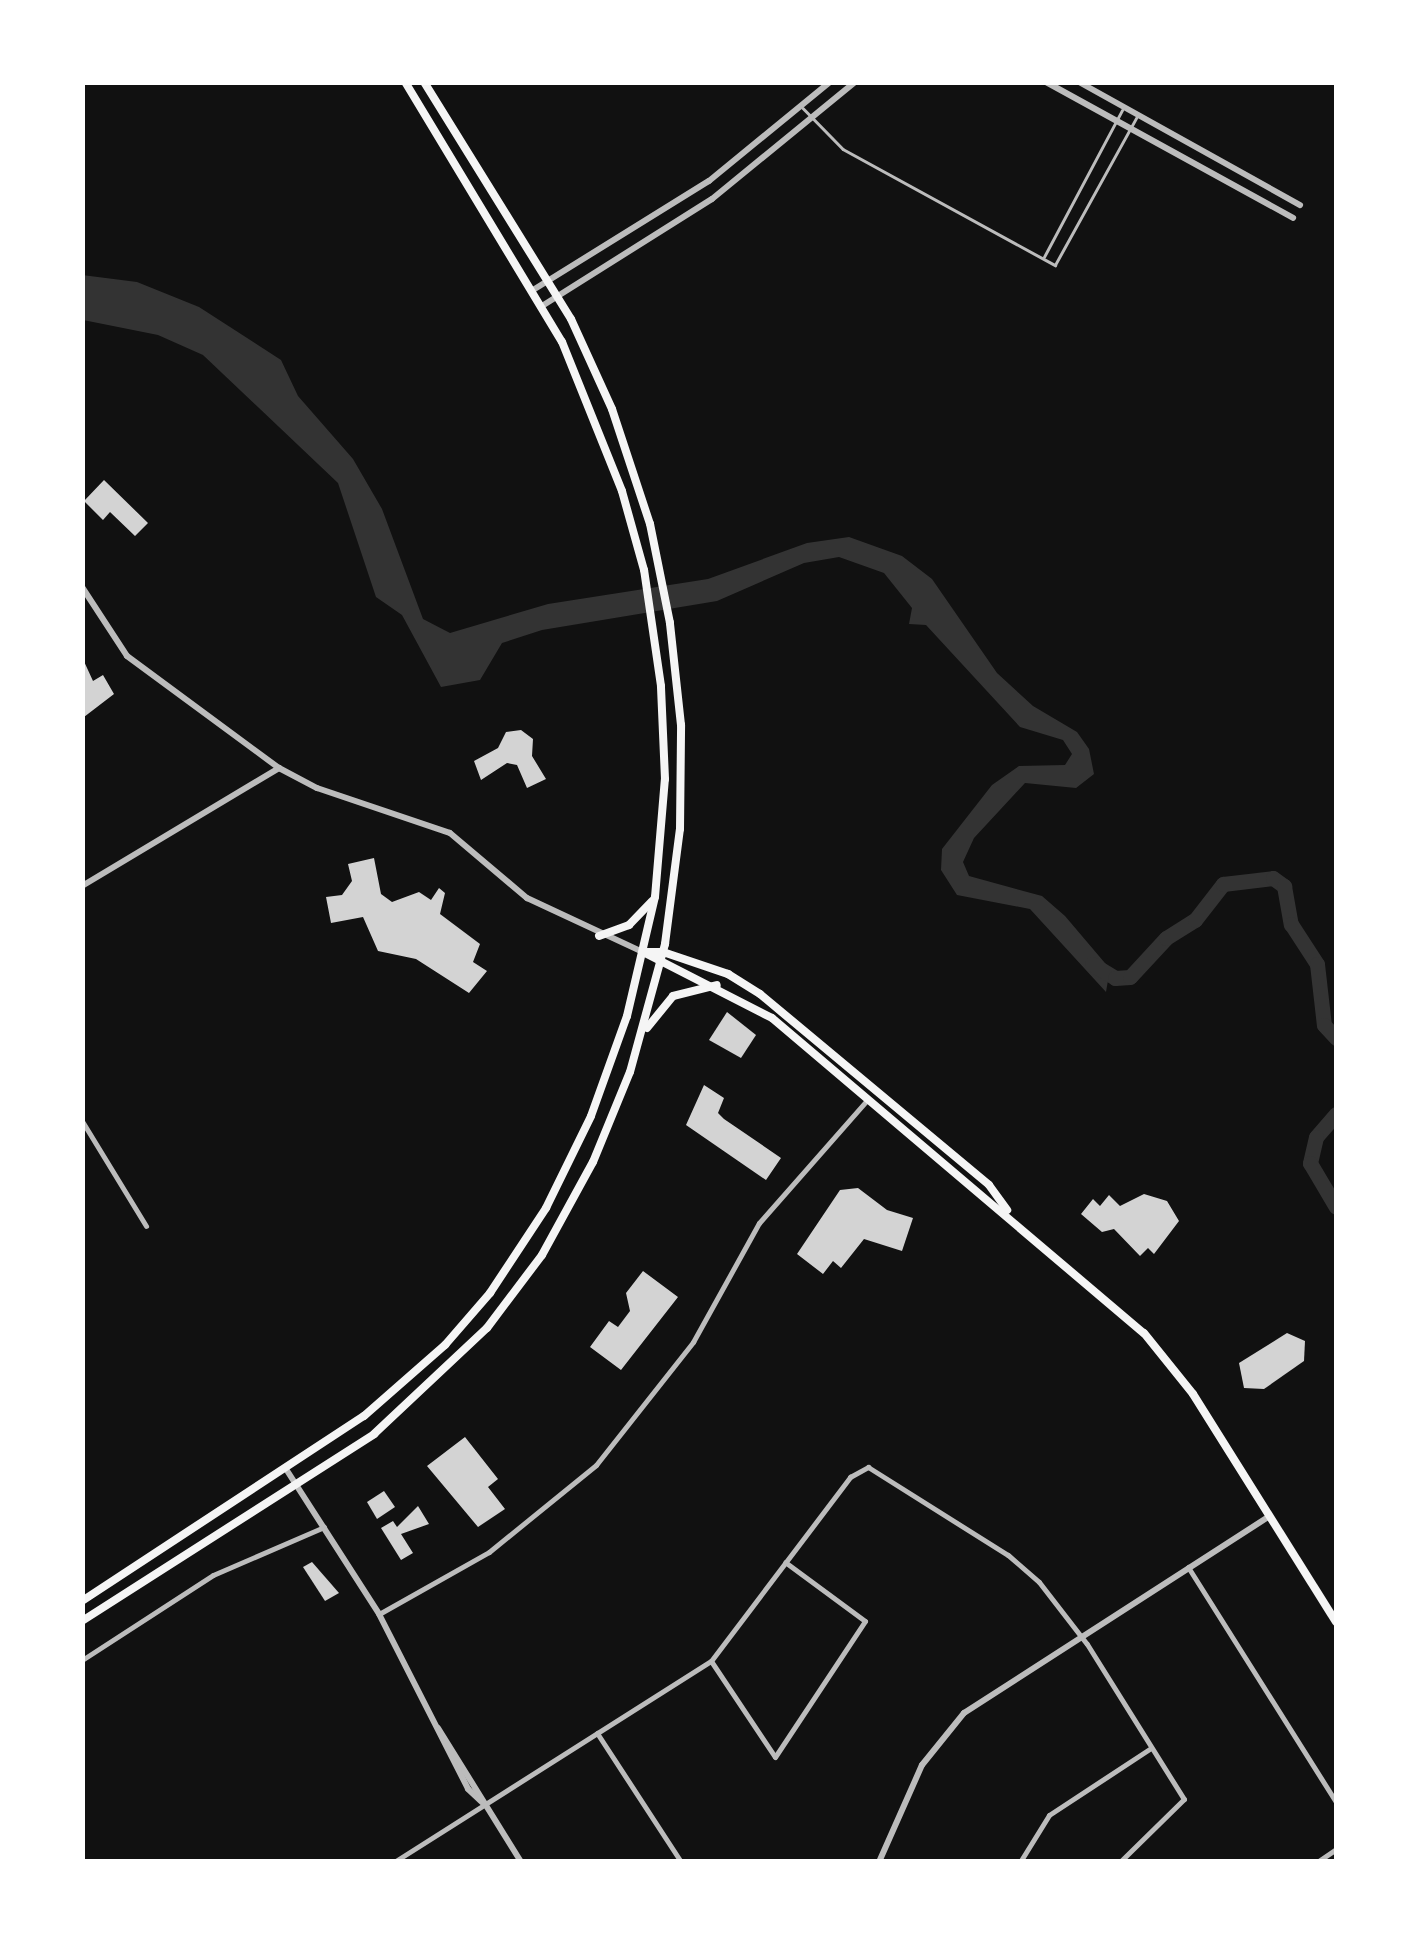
<!DOCTYPE html>
<style>
body{margin:0}
#map{position:relative;width:1419px;height:1944px;overflow:hidden;background:#111;font-family:"Archivo Narrow",sans-serif}
div>[style]{position:absolute}
[style*='--x']{left:calc(var(--x)*1px);top:calc(var(--y)*1px);width:calc(var(--w)*1px);rotate:calc(var(--a)*1deg)}
.water>*{inset:0;background:#333}
.river>*{height:15px;margin:-7.5px;padding:0 7.5px;transform-origin:7.5px;border-radius:7.5px;background:#333}
.building>*{inset:0;background:#d3d3d3}
.service>*{height:2.5px;margin:-1.25px;padding:0 1.25px;transform-origin:1.25px;border-radius:1.25px;background:#bcbcbc}
.minor>*{height:5px;margin:-2.5px;padding:0 2.5px;transform-origin:2.5px;border-radius:2.5px;background:#bcbcbc}
.tertiary>*{height:6px;margin:-3px;padding:0 3px;transform-origin:3px;border-radius:3px;background:#bcbcbc}
.secondary>*{height:8px;margin:-4px;padding:0 4px;transform-origin:4px;border-radius:4px;background:#f5f5f5}
.primary>*{height:8px;margin:-4px;padding:0 4px;transform-origin:4px;border-radius:4px;background:#f5f5f5}
span{translate:-50% -50%;white-space:nowrap;text-align:center;line-height:1.15;-webkit-text-stroke:8px #fff;paint-order:stroke}
.frame{position:absolute;inset:0;border:85px solid #fff;pointer-events:none}
</style>
<div id="map">
<div class="water">
<i style="clip-path:polygon(82px 275px,137px 282px,199px 307px,281px 360px,298px 396px,353px 459px,382px 509px,423px 619px,450px 633px,548px 604px,708px 579px,807px 543px,849px 537px,902px 556px,932px 579px,997px 673px,1033px 706px,1077px 732px,1089px 749px,1094px 774px,1076px 788px,1025px 783px,974px 838px,963px 862px,969px 876px,1042px 896px,1065px 916px,1110px 969px,1106px 992px,1030px 909px,957px 895px,941px 870px,942px 849px,992px 785px,1019px 766px,1065px 765px,1072px 754px,1063px 740px,1020px 727px,926px 625px,909px 624px,912px 608px,884px 573px,839px 557px,804px 563px,717px 601px,542px 630px,502px 643px,480px 680px,441px 687px,402px 615px,376px 597px,338px 483px,203px 355px,158px 335px,83px 320px)"></i>
</div>
<div class="river">
<i style="--x:1092;--y:964;--w:27;--a:31"></i>
<i style="--x:1115;--y:978;--w:15;--a:-4"></i>
<i style="--x:1130;--y:977;--w:53;--a:-47.3"></i>
<i style="--x:1166;--y:938;--w:34;--a:-32"></i>
<i style="--x:1195;--y:920;--w:46;--a:-52.1"></i>
<i style="--x:1223;--y:884;--w:50;--a:-6.8"></i>
<i style="--x:1273;--y:878;--w:14;--a:36"></i>
<i style="--x:1284;--y:886;--w:39;--a:80"></i>
<i style="--x:1291;--y:924;--w:48;--a:57"></i>
<i style="--x:1317;--y:964;--w:61;--a:83.5"></i>
<i style="--x:1324;--y:1025;--w:18;--a:47"></i>
<i style="--x:1336;--y:1114;--w:30;--a:131"></i>
<i style="--x:1316;--y:1137;--w:27;--a:103"></i>
<i style="--x:1310;--y:1163;--w:51;--a:59.4"></i>
</div>
<div class="building">
<i style="clip-path:polygon(104px 480px,148px 523px,135px 536px,110px 512px,103px 520px,84px 501px)"></i>
<i style="clip-path:polygon(82px 657px,93px 681px,103px 675px,114px 694px,84px 717px)"></i>
<i style="clip-path:polygon(521px 730px,533px 739px,532px 756px,546px 779px,527px 788px,517px 765px,507px 763px,481px 780px,474px 761px,498px 748px,506px 732px)"></i>
<i style="clip-path:polygon(374px 858px,381px 894px,392px 902px,419px 892px,431px 900px,439px 888px,445px 893px,440px 914px,480px 944px,473px 962px,487px 971px,469px 993px,416px 959px,378px 951px,363px 917px,331px 923px,326px 897px,342px 895px,352px 881px,348px 864px)"></i>
<i style="clip-path:polygon(727px 1012px,756px 1035px,741px 1058px,709px 1040px)"></i>
<i style="clip-path:polygon(704px 1085px,724px 1098px,718px 1113px,724px 1119px,781px 1158px,766px 1180px,686px 1125px)"></i>
<i style="clip-path:polygon(858px 1188px,887px 1210px,913px 1218px,902px 1251px,864px 1239px,841px 1268px,833px 1261px,823px 1274px,797px 1254px,840px 1190px)"></i>
<i style="clip-path:polygon(1144px 1194px,1167px 1201px,1179px 1221px,1154px 1254px,1148px 1248px,1140px 1256px,1114px 1229px,1102px 1232px,1081px 1214px,1093px 1199px,1100px 1206px,1109px 1195px,1120px 1206px)"></i>
<i style="clip-path:polygon(643px 1271px,678px 1297px,621px 1370px,590px 1347px,609px 1321px,618px 1327px,630px 1311px,626px 1293px)"></i>
<i style="clip-path:polygon(1287px 1333px,1305px 1341px,1304px 1361px,1264px 1389px,1244px 1388px,1239px 1363px)"></i>
<i style="clip-path:polygon(465px 1437px,498px 1479px,488px 1487px,505px 1509px,478px 1527px,427px 1466px)"></i>
<i style="clip-path:polygon(384px 1491px,395px 1507px,377px 1519px,367px 1502px)"></i>
<i style="clip-path:polygon(418px 1506px,429px 1524px,401px 1534px,413px 1553px,401px 1560px,381px 1528px,393px 1521px,397px 1527px)"></i>
<i style="clip-path:polygon(312px 1562px,339px 1593px,325px 1601px,303px 1567px)"></i>
</div>
<div class="service">
<i style="--x:803;--y:108;--w:57;--a:45.7"></i>
<i style="--x:843;--y:149;--w:242;--a:28.7"></i>
<i style="--x:1055;--y:265;--w:168;--a:-61.1"></i>
<i style="--x:1044;--y:257;--w:166;--a:-62"></i>
</div>
<div class="minor">
<i style="--x:82;--y:1121;--w:123;--a:58.6"></i>
<i style="--x:1188;--y:1567;--w:278;--a:57.8"></i>
<i style="--x:379;--y:1614;--w:126;--a:-29.4"></i>
<i style="--x:489;--y:1552;--w:138;--a:-39.1"></i>
<i style="--x:596;--y:1465;--w:157;--a:-51.7"></i>
<i style="--x:693;--y:1342;--w:136;--a:-61"></i>
<i style="--x:759;--y:1223;--w:165;--a:-48.7"></i>
<i style="--x:82;--y:1660;--w:156;--a:-33"></i>
<i style="--x:213;--y:1575;--w:121;--a:-23.4"></i>
<i style="--x:711;--y:1661;--w:115;--a:56.3"></i>
<i style="--x:775;--y:1757;--w:163;--a:-56.5"></i>
<i style="--x:865;--y:1621;--w:99;--a:-143.6"></i>
<i style="--x:597;--y:1733;--w:154;--a:56.9"></i>
<i style="--x:394;--y:1862;--w:375;--a:-32.4"></i>
<i style="--x:711;--y:1661;--w:231;--a:-52.9"></i>
<i style="--x:850;--y:1477;--w:21;--a:-29"></i>
<i style="--x:868;--y:1467;--w:165;--a:32.2"></i>
<i style="--x:1008;--y:1555;--w:41;--a:41.1"></i>
<i style="--x:1039;--y:1582;--w:78;--a:52.3"></i>
<i style="--x:1087;--y:1644;--w:183;--a:58"></i>
<i style="--x:1184;--y:1799;--w:90;--a:135.5"></i>
<i style="--x:1020;--y:1862;--w:55;--a:-58.3"></i>
<i style="--x:1049;--y:1815;--w:122;--a:-33.3"></i>
<i style="--x:1317;--y:1862;--w:23;--a:-34"></i>
</div>
<div class="tertiary">
<i style="--x:1046;--y:82;--w:282;--a:28.8"></i>
<i style="--x:1079;--y:82;--w:253;--a:29.1"></i>
<i style="--x:533;--y:290;--w:207;--a:-31.8"></i>
<i style="--x:709;--y:181;--w:156;--a:-39.3"></i>
<i style="--x:542;--y:306;--w:201;--a:-32.2"></i>
<i style="--x:712;--y:199;--w:185;--a:-39.3"></i>
<i style="--x:82;--y:587;--w:82;--a:56.9"></i>
<i style="--x:127;--y:656;--w:189;--a:36.4"></i>
<i style="--x:279;--y:768;--w:43;--a:27.8"></i>
<i style="--x:317;--y:788;--w:140;--a:18.7"></i>
<i style="--x:450;--y:833;--w:101;--a:40.2"></i>
<i style="--x:527;--y:898;--w:128;--a:25"></i>
<i style="--x:82;--y:886;--w:230;--a:-30.9"></i>
<i style="--x:286;--y:1469;--w:172;--a:57.3"></i>
<i style="--x:379;--y:1614;--w:196;--a:63"></i>
<i style="--x:468;--y:1789;--w:23;--a:43"></i>
<i style="--x:438;--y:1728;--w:158;--a:58.2"></i>
<i style="--x:879;--y:1862;--w:106;--a:-66.1"></i>
<i style="--x:922;--y:1765;--w:67;--a:-51.1"></i>
<i style="--x:964;--y:1713;--w:364;--a:-32.8"></i>
</div>
<div class="secondary">
<i style="--x:643;--y:952;--w:145;--a:27.1"></i>
<i style="--x:772;--y:1018;--w:487;--a:40.3"></i>
<i style="--x:1144;--y:1333;--w:78;--a:51.2"></i>
<i style="--x:1193;--y:1394;--w:269;--a:57.9"></i>
<i style="--x:643;--y:952;--w:20;--a:0"></i>
<i style="--x:663;--y:952;--w:69;--a:18.7"></i>
<i style="--x:728;--y:974;--w:38;--a:32"></i>
<i style="--x:760;--y:994;--w:298;--a:39.8"></i>
<i style="--x:989;--y:1185;--w:31;--a:54"></i>
</div>
<div class="primary">
<i style="--x:599;--y:936;--w:32;--a:-20"></i>
<i style="--x:629;--y:925;--w:33;--a:-46"></i>
<i style="--x:647;--y:1028;--w:41;--a:-50.9"></i>
<i style="--x:673;--y:996;--w:45;--a:-14"></i>
<i style="--x:82;--y:1601;--w:337;--a:-33.3"></i>
<i style="--x:364;--y:1416;--w:108;--a:-41.2"></i>
<i style="--x:445;--y:1345;--w:69;--a:-49.1"></i>
<i style="--x:490;--y:1293;--w:102;--a:-56.6"></i>
<i style="--x:546;--y:1208;--w:102;--a:-63.9"></i>
<i style="--x:591;--y:1116;--w:106;--a:-70.2"></i>
<i style="--x:627;--y:1016;--w:122;--a:-76.8"></i>
<i style="--x:655;--y:897;--w:118;--a:-85.2"></i>
<i style="--x:665;--y:779;--w:93;--a:-92.5"></i>
<i style="--x:661;--y:686;--w:117;--a:-98.3"></i>
<i style="--x:644;--y:570;--w:82;--a:-105.6"></i>
<i style="--x:622;--y:491;--w:161;--a:-111.9"></i>
<i style="--x:562;--y:342;--w:304;--a:-121.1"></i>
<i style="--x:82;--y:1621;--w:347;--a:-32.6"></i>
<i style="--x:374;--y:1434;--w:155;--a:-43.2"></i>
<i style="--x:487;--y:1328;--w:91;--a:-53"></i>
<i style="--x:542;--y:1255;--w:106;--a:-61.3"></i>
<i style="--x:593;--y:1162;--w:97;--a:-67.7"></i>
<i style="--x:630;--y:1072;--w:133;--a:-74.7"></i>
<i style="--x:665;--y:944;--w:116;--a:-82.6"></i>
<i style="--x:680;--y:829;--w:104;--a:-89.4"></i>
<i style="--x:681;--y:725;--w:103;--a:-96.2"></i>
<i style="--x:670;--y:623;--w:101;--a:-101.4"></i>
<i style="--x:650;--y:524;--w:121;--a:-108.3"></i>
<i style="--x:612;--y:409;--w:99;--a:-114.5"></i>
<i style="--x:571;--y:319;--w:279;--a:-121.8"></i>
</div>
<div class="frame"></div>
</div>
